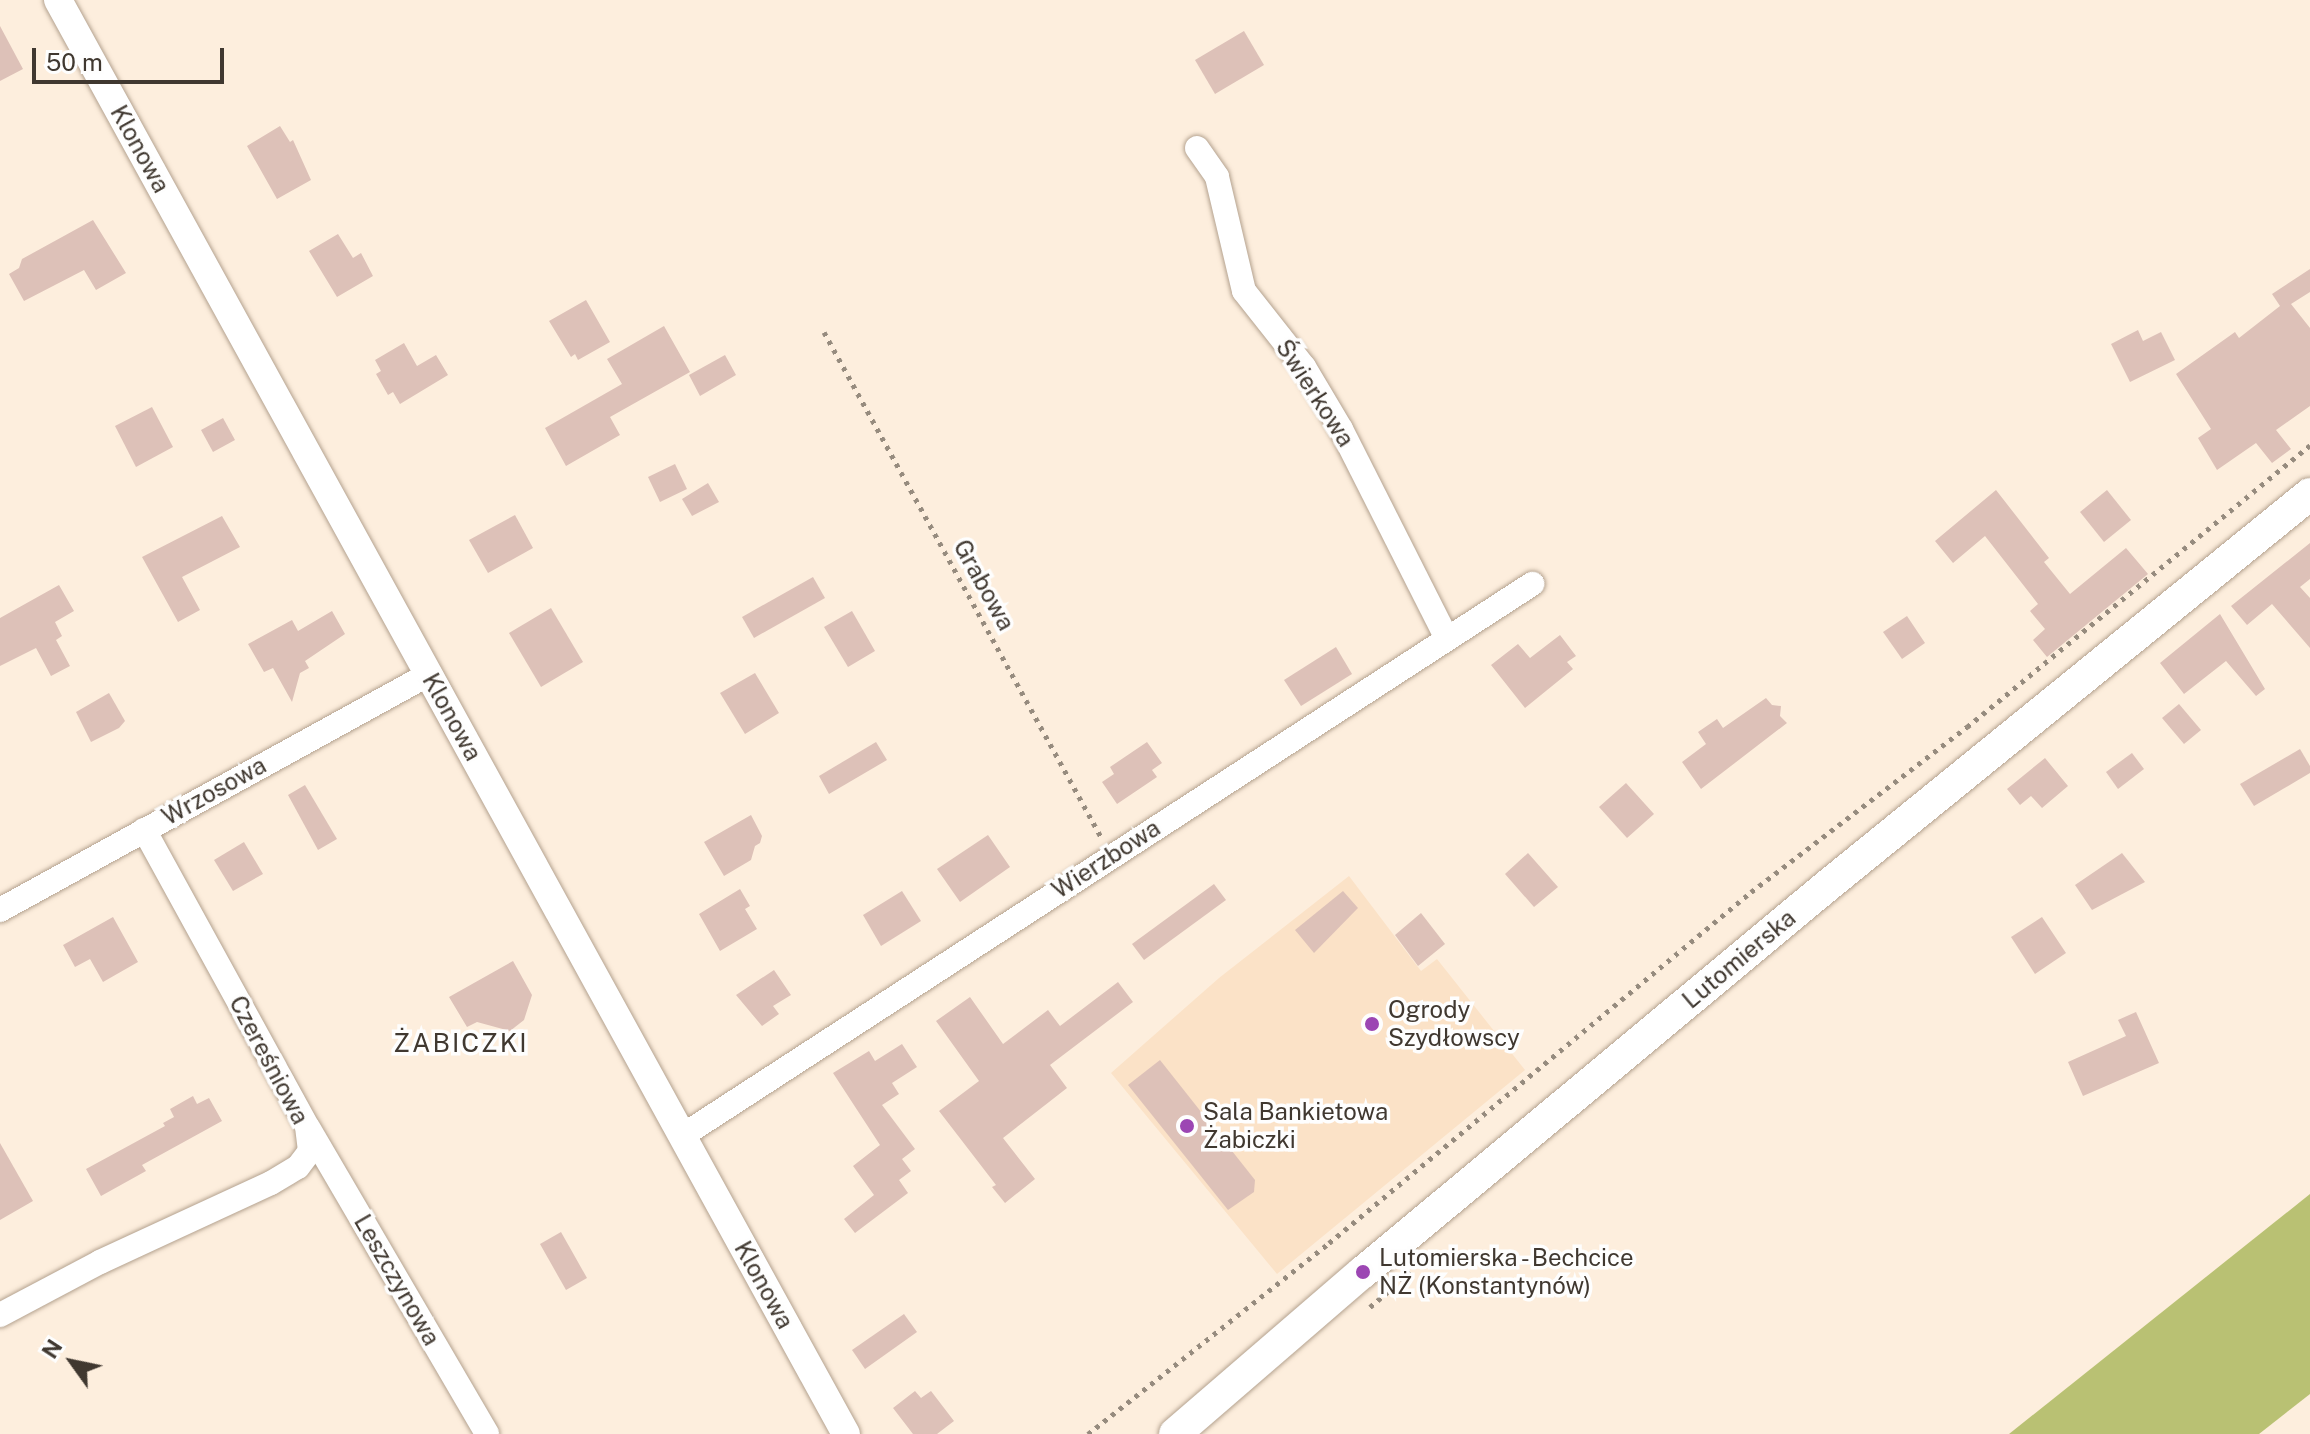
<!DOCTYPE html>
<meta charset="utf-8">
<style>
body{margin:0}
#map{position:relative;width:2310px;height:1434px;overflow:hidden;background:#fdeedd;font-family:"Public Sans",sans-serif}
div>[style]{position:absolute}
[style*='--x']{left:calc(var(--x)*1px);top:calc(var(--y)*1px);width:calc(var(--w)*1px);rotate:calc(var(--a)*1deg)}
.built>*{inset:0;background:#fbe2c7}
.forest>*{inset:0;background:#b9c173}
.building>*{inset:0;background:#ddc1b8}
.path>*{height:5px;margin-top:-2.5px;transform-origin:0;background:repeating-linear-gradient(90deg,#968b7e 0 4px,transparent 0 10px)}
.roads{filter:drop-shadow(0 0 2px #b4a28f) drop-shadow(0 0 2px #b4a28f)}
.minor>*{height:24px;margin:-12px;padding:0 12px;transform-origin:12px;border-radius:12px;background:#fff}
.tertiary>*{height:28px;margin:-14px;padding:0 14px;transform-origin:14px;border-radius:14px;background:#fff}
.secondary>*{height:32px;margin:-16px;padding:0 16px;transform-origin:16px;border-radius:16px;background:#fff}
.dots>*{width:22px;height:22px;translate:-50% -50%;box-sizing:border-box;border:4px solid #fefefe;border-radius:50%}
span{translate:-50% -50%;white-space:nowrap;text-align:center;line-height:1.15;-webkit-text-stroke:7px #fefefe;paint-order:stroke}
.street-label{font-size:24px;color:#403830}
.poi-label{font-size:24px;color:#403830}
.left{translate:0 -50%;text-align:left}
.neighbourhood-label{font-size:26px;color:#403830;letter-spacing:2px}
.north{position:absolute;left:32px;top:1322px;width:80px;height:80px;-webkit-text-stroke:6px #fefefe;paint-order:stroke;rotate:303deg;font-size:22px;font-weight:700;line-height:32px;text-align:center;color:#403830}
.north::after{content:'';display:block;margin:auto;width:28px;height:36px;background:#403830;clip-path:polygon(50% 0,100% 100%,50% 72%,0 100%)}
.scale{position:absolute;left:32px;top:48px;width:192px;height:36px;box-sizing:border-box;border:4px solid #403830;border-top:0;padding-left:10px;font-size:24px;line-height:28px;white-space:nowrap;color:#403830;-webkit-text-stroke:6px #fefefe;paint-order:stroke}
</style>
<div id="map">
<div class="built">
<i style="clip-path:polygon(1349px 876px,1421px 971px,1437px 959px,1525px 1070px,1277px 1274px,1111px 1073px,1219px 978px)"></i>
</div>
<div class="forest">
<i style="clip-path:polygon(2310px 1194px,2310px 1394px,2259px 1434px,2009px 1434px)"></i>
</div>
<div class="building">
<i style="clip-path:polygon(0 26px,23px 69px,0 81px)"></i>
<i style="clip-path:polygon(1244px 31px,1264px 65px,1215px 94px,1195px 60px)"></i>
<i style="clip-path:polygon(280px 126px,290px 142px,293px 140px,311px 180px,277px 199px,247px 146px)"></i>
<i style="clip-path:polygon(93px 220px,126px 273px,96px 290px,84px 270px,24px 301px,9px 274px,19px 268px,22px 259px)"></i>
<i style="clip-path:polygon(338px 234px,353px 258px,361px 253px,373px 276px,337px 297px,309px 251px)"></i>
<i style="clip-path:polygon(2310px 269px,2310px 292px,2291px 304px,2310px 328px,2310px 406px,2276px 430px,2291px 449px,2272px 463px,2256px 443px,2217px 470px,2198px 438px,2211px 429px,2176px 374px,2235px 332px,2239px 338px,2280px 306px,2272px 294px)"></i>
<i style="clip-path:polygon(586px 300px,610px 342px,578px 360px,575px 354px,571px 357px,549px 321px)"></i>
<i style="clip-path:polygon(664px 326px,690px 372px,610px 417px,620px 435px,566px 466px,545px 428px,622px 384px,607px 359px)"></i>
<i style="clip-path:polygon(2138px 330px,2143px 341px,2161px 332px,2175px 360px,2130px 382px,2111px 344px)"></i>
<i style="clip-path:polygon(404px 343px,417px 366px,436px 355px,448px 375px,400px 404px,393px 392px,388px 395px,376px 374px,381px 371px,375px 360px)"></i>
<i style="clip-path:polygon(725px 355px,736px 375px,700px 396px,689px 375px)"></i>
<i style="clip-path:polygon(152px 407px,173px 447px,136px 467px,115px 426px)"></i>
<i style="clip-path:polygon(223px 418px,235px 440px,213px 452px,201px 430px)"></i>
<i style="clip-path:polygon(675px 464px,687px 489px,660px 502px,648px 477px)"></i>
<i style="clip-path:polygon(708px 483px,719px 502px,692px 516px,682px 499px)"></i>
<i style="clip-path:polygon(1996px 490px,2049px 558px,2044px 562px,2070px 594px,2126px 548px,2148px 574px,2047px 657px,2033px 640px,2045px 629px,2030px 611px,2038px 604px,1985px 536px,1953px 563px,1935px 541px)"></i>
<i style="clip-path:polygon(2107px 490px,2131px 520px,2104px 542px,2080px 512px)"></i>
<i style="clip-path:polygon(515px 515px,533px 548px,488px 573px,469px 540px)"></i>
<i style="clip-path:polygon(222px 516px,240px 547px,182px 577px,200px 610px,178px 622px,142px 557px)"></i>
<i style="clip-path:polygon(2310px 543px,2310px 579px,2300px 587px,2310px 598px,2310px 648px,2272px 604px,2247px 625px,2231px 606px)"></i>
<i style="clip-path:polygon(813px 577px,825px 598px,754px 638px,742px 617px)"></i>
<i style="clip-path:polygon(59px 585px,74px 611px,55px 622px,62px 636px,56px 640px,70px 666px,51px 676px,36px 648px,0 666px,0 618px)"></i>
<i style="clip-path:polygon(551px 608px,583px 662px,541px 687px,509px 633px)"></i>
<i style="clip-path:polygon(332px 611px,345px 634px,305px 661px,309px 668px,300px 673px,292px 702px,273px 668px,264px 672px,248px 644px,292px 620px,298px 631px)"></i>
<i style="clip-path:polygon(852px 611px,875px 651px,848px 667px,824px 627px)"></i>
<i style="clip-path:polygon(2220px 614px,2265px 689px,2256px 696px,2226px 661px,2184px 694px,2160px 663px)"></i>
<i style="clip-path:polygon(1907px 616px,1925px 643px,1902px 659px,1883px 632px)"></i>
<i style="clip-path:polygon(1560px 635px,1576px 656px,1567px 662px,1573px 669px,1525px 708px,1491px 665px,1518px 644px,1530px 658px)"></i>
<i style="clip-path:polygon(1336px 647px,1352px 674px,1301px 706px,1284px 680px)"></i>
<i style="clip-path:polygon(755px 673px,779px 713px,745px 734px,720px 693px)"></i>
<i style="clip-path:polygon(109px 693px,125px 721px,119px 728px,91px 742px,76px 712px)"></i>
<i style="clip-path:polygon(1766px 698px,1772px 705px,1781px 706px,1780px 716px,1787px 723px,1701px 789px,1682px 762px,1706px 744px,1698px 732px,1717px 719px,1723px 728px)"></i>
<i style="clip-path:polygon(2179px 704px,2201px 730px,2184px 744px,2162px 718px)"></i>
<i style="clip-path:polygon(876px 742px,887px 760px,829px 794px,819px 776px)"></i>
<i style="clip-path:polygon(1147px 742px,1162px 763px,1152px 770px,1157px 777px,1117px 804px,1102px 782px,1114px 774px,1110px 767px)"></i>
<i style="clip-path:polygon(2300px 749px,2310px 766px,2310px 773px,2254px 806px,2240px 784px)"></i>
<i style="clip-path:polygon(2132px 753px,2144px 769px,2118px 789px,2106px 772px)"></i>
<i style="clip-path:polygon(2045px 758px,2068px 786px,2042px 808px,2031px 796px,2020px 805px,2007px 789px)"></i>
<i style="clip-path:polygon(1626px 783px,1654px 814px,1627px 838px,1599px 807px)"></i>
<i style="clip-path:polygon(305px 785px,337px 839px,318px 850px,288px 795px)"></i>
<i style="clip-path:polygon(751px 815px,762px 836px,760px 843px,755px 846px,751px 860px,724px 876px,704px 842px)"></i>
<i style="clip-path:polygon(988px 835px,1010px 867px,960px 902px,937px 869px)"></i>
<i style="clip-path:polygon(244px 842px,263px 874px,233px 891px,214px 860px)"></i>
<i style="clip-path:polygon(1528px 853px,1558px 887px,1534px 907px,1505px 874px)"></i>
<i style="clip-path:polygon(2122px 853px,2145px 882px,2092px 910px,2075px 885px)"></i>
<i style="clip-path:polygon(1214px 884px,1226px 900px,1144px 960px,1132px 944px)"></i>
<i style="clip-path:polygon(740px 889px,750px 906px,745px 909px,757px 929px,720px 951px,699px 914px)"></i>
<i style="clip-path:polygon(902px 891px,921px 921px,881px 946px,863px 915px)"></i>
<i style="clip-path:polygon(1343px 891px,1358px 908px,1314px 953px,1295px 930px)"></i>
<i style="clip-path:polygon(1421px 913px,1445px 944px,1418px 966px,1395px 935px)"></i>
<i style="clip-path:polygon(113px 917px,138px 962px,103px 982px,90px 959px,75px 967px,63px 945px)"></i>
<i style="clip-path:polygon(2042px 917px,2066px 953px,2035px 974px,2011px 937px)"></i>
<i style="clip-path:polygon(513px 961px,532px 995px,524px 1020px,510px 1031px,477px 1022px,467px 1027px,449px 997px)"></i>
<i style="clip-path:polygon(774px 970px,791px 995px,773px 1006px,779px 1014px,762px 1026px,736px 995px)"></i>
<i style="clip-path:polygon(1118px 982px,1133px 1002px,1050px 1065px,1067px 1088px,1003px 1138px,1035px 1179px,1005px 1203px,992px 1187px,996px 1185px,939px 1111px,979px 1081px,936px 1021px,970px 997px,1003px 1044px,1048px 1010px,1060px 1026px)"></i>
<i style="clip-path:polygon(2136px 1012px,2159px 1063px,2083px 1096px,2068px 1062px,2126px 1036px,2118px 1020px)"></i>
<i style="clip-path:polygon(902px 1044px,917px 1067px,892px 1083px,899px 1094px,882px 1105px,915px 1149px,902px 1159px,911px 1171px,899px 1180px,908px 1193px,855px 1233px,844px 1219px,874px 1195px,853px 1166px,880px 1145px,833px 1073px,869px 1051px,875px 1061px)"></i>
<i style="clip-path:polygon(1160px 1060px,1255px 1180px,1254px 1192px,1228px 1210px,1128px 1085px)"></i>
<i style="clip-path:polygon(193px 1096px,197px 1104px,209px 1098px,222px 1121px,142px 1165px,146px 1171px,101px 1196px,86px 1169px,165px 1126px,163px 1123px,174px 1117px,170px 1109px)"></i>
<i style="clip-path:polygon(0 1143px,33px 1201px,0 1220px)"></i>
<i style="clip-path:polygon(561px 1232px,587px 1278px,566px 1290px,540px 1244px)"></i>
<i style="clip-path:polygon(904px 1314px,917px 1332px,865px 1369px,852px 1350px)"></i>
<i style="clip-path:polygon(915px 1391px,921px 1398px,931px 1391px,954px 1421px,937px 1434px,913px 1434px,893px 1408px)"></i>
</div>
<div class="path">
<i style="--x:824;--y:332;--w:576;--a:61.25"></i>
<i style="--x:1370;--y:1307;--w:54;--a:-40.5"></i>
<i style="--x:1088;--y:1434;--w:308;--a:-38.4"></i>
<i style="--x:1329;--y:1243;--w:549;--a:-39.75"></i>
<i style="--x:1751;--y:892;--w:272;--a:-37.4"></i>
<i style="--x:1967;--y:727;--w:444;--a:-39.4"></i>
</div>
<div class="roads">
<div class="minor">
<i style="--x:1197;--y:148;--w:35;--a:55"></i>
<i style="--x:1217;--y:177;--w:117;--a:76.7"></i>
<i style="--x:1244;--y:291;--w:97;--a:51.7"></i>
<i style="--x:1304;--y:367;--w:72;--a:59.2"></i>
<i style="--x:1341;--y:429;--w:233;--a:63.2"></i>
<i style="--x:0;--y:910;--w:490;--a:-28.8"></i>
<i style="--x:309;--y:1129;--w:353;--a:59.7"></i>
<i style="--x:682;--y:1136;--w:1014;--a:-33"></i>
<i style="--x:0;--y:1315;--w:113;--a:-27.9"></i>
<i style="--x:100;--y:1262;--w:188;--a:-24.8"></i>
<i style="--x:271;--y:1183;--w:31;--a:-31"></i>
<i style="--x:298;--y:1167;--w:20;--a:-53"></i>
<i style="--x:310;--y:1151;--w:25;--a:-97"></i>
<i style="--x:307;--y:1126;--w:338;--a:-118.8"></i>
</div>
<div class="tertiary">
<i style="--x:58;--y:0;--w:1636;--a:61.21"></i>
</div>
<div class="secondary">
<i style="--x:1175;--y:1434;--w:248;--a:-40.8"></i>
<i style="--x:1363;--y:1272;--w:604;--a:-39.76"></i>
<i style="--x:1827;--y:886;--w:622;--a:-39.06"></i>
</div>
</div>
<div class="dots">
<i style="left:1372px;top:1024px;background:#9c46b3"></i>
<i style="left:1187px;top:1126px;background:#9c46b3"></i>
<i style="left:1363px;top:1272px;background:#9c46b3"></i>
</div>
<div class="street-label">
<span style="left:140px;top:149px;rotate:61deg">Klonowa</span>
<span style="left:1315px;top:393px;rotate:57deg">Świerkowa</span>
<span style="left:984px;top:585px;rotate:61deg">Grabowa</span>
<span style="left:452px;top:717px;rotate:61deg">Klonowa</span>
<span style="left:214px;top:791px;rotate:-29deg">Wrzosowa</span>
<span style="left:1106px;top:859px;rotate:-33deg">Wierzbowa</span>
<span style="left:1739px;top:959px;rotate:-40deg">Lutomierska</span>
<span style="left:269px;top:1060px;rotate:62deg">Czereśniowa</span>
<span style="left:397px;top:1280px;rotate:60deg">Leszczynowa</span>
<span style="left:764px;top:1285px;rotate:61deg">Klonowa</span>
</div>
<div class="poi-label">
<span class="left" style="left:1388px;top:1024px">Ogrody<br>Szydłowscy</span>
<span class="left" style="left:1203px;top:1126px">Sala Bankietowa<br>Żabiczki</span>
<span class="left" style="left:1379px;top:1272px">Lutomierska - Bechcice<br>NŻ (Konstantynów)</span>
</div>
<div class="neighbourhood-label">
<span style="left:461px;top:1043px">ŻABICZKI</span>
</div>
<div class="north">N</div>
<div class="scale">50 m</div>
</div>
